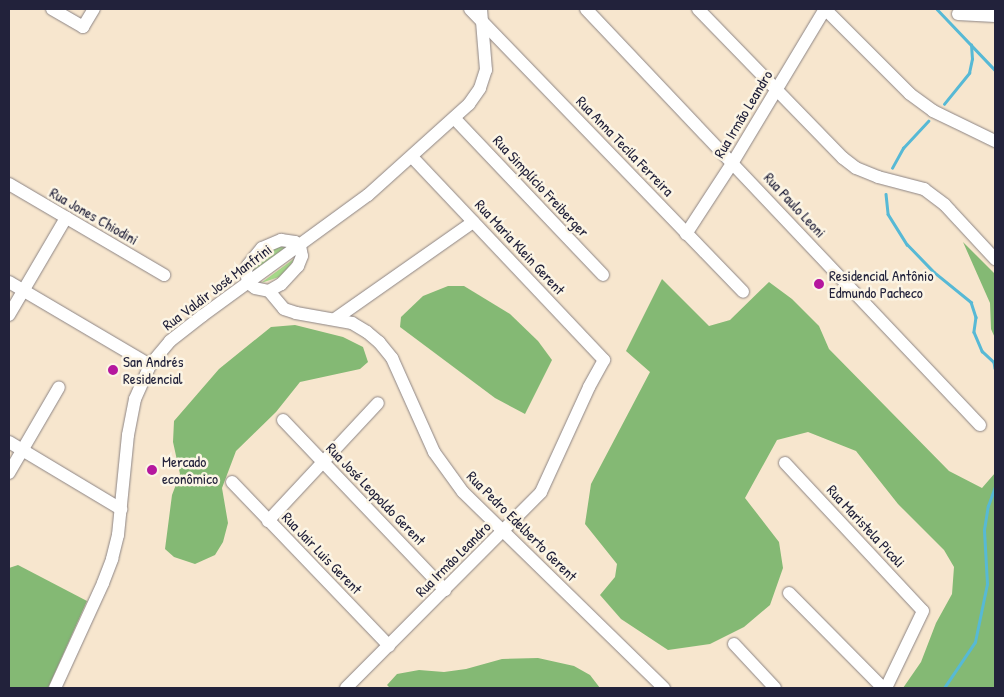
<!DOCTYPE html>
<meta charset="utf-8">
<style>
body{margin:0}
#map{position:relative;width:1004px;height:697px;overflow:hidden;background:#f7e6ce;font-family:"Patrick Hand",sans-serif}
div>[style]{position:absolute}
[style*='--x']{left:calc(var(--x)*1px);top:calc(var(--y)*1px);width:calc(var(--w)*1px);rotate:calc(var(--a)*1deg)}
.green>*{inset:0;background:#a5d988}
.forest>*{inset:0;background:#84b974}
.stream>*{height:2.5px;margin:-1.25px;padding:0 1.25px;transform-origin:1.25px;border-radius:1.25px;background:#57b9d5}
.roads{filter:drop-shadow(0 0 1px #8c8484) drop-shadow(0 0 1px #8c8484)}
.minor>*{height:12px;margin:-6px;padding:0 6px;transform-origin:6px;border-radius:6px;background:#fff}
.dots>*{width:14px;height:14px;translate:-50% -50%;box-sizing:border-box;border:2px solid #fcf5e5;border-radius:50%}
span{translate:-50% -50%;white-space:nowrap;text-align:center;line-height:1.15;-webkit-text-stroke:5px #fcf5e5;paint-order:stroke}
.street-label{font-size:15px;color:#22223b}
.poi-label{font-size:15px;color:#22223b}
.left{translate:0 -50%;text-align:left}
.frame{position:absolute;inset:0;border:10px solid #22223b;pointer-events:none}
</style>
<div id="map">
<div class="green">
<i style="clip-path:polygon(280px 247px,286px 247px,252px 272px,253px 266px,266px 252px)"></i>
<i style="clip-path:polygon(295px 258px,289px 267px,279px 277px,261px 283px)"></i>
</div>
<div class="forest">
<i style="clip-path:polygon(963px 242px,995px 274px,995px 338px,991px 329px,990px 303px)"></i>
<i style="clip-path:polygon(662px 279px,709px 326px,730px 320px,769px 282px,792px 299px,819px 326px,829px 349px,949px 471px,982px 488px,995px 473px,995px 688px,903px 688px,921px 662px,936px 623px,952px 594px,954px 567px,944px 550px,898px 504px,856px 451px,808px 432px,777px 440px,745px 498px,779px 542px,783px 568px,770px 605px,744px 627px,710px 644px,668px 650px,621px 619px,600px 595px,615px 577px,617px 564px,585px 524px,591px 484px,650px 372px,626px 351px)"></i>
<i style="clip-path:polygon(448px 286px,464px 286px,510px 314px,538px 341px,552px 360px,525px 414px,495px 398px,400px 327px,401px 317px,423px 296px)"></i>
<i style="clip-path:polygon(295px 325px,343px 337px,363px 347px,368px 362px,360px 369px,300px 382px,276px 412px,236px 451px,222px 488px,228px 523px,223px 542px,215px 555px,195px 564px,174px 557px,165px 549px,172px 495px,180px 474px,173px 442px,174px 421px,219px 369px,271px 327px)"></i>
<i style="clip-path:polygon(18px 565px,87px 601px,48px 688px,9px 688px,9px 568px)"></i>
<i style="clip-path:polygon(538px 658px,574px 666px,590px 675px,600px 688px,390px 688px,387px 685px,397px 674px,419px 670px,444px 672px,466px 669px,502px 659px)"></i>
</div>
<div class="stream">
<i style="--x:937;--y:9;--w:84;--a:46.4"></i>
<i style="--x:944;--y:104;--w:40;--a:-51"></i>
<i style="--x:969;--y:73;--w:14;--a:-78"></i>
<i style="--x:972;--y:59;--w:14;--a:-94"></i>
<i style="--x:892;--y:168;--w:23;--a:-61"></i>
<i style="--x:903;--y:148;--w:37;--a:-47"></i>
<i style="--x:886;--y:194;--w:20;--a:84"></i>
<i style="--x:888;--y:214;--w:36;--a:58"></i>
<i style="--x:907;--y:244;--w:39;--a:46"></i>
<i style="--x:934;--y:272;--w:48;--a:39"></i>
<i style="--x:971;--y:302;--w:16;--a:72"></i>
<i style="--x:976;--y:317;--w:15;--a:98"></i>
<i style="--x:974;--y:332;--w:21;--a:67"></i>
<i style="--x:982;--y:351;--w:16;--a:43"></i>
<i style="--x:994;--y:362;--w:6;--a:81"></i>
<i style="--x:944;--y:688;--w:55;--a:-56"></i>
<i style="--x:975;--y:642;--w:59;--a:-78.3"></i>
<i style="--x:987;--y:584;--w:54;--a:-93.2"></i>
<i style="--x:984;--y:530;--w:24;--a:-81"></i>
<i style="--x:988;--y:506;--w:20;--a:-70"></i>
</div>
<div class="roads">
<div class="minor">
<i style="--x:52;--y:9;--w:36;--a:30"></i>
<i style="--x:83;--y:27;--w:21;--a:-59"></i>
<i style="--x:470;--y:9;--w:393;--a:46"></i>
<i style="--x:586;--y:9;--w:573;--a:46.56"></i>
<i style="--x:698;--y:9;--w:208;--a:45.8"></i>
<i style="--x:843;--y:158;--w:16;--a:38"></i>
<i style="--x:856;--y:168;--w:24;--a:22"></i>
<i style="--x:878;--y:177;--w:48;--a:14.6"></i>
<i style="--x:924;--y:189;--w:26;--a:37"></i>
<i style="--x:945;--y:205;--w:74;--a:47.2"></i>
<i style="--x:825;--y:9;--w:120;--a:45"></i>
<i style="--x:910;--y:94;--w:29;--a:36"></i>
<i style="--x:933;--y:111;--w:69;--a:25.8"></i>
<i style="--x:958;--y:14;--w:37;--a:3"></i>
<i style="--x:455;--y:119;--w:215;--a:46.5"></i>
<i style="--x:9;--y:184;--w:180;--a:30.4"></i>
<i style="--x:686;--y:234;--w:86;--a:-56.9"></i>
<i style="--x:733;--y:162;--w:179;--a:-59"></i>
<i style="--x:281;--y:240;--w:14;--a:8"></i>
<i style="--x:295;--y:242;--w:6;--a:39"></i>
<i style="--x:300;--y:246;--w:10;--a:79"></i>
<i style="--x:302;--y:256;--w:11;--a:112"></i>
<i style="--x:298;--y:266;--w:25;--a:133"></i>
<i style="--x:281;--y:284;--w:14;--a:150"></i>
<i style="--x:269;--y:291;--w:14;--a:-168"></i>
<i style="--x:255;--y:288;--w:9;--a:-144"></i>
<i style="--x:248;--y:283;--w:12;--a:-99"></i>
<i style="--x:246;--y:271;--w:6;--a:-72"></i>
<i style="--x:248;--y:265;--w:22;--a:-51"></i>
<i style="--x:262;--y:248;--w:21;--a:-23"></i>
<i style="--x:9;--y:282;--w:164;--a:30.5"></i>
<i style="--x:269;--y:291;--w:23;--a:50"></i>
<i style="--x:284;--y:309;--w:13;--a:18"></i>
<i style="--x:296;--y:313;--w:57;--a:10.1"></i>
<i style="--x:352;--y:323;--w:17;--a:31"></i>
<i style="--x:367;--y:332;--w:16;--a:40"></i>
<i style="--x:379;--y:342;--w:21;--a:51"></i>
<i style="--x:392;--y:358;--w:103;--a:65.9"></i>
<i style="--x:434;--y:452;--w:49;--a:54.1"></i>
<i style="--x:463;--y:492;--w:281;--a:44.3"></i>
<i style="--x:9;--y:315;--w:113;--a:-59.6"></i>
<i style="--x:335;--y:319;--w:169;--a:-35.1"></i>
<i style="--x:283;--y:420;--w:235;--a:46.4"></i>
<i style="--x:9;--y:442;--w:131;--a:30.9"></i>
<i style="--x:785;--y:463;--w:202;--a:47"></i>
<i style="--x:923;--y:611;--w:85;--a:115.7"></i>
<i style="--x:9;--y:473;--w:99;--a:-59.8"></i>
<i style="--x:232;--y:482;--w:227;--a:46.2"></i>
<i style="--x:268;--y:521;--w:161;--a:-47"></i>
<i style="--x:789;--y:593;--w:134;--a:45.3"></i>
<i style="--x:734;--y:644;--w:60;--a:47"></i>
<i style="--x:55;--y:688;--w:115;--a:-65.4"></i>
<i style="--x:103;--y:583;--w:26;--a:-69"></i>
<i style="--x:112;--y:559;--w:25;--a:-76"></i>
<i style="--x:118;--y:535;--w:100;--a:-84.3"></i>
<i style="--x:128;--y:435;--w:37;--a:-79"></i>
<i style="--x:135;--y:399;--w:37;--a:-66"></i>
<i style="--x:150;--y:365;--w:31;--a:-50"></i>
<i style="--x:170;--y:341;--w:41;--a:-38"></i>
<i style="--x:202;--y:316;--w:205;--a:-36.1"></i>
<i style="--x:368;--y:195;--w:136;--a:-42"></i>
<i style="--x:469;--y:104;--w:19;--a:-55"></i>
<i style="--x:480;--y:88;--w:19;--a:-72"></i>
<i style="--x:486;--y:70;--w:61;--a:-94.7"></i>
<i style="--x:346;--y:688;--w:276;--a:-45.1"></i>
<i style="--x:541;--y:492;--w:115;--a:-65.4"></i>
<i style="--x:589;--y:387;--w:31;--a:-61"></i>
<i style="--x:604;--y:360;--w:279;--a:-133.4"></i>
</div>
</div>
<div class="dots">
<i style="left:819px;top:284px;background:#b5179e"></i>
<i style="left:113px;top:370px;background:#b5179e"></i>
<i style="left:152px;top:470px;background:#b5179e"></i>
</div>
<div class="street-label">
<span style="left:743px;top:114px;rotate:-59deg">Rua Irmão Leandro</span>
<span style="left:625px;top:146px;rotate:46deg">Rua Anna Tecila Ferreira</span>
<span style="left:541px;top:186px;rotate:47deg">Rua Simplício Freiberger</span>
<span style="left:795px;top:205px;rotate:47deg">Rua Paulo Leoni</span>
<span style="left:94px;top:216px;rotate:30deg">Rua Jones Chiodini</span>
<span style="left:520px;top:247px;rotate:47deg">Rua Maria Klein Gerent</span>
<span style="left:217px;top:287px;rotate:-37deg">Rua Valdir José Manfrini</span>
<span style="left:376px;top:494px;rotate:46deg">Rua José Leopoldo Gerent</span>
<span style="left:522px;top:526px;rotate:45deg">Rua Pedro Edelberto Gerent</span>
<span style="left:866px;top:526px;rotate:47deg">Rua Maristela Picoli</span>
<span style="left:322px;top:553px;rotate:46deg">Rua Jair Luis Gerent</span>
<span style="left:453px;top:559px;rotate:-45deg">Rua Irmão Leandro</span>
</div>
<div class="poi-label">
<span class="left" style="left:829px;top:284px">Residencial Antônio<br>Edmundo Pacheco</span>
<span class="left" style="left:123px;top:370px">San Andrés<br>Residencial</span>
<span class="left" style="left:162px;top:470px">Mercado<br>econômico</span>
</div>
<div class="frame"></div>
</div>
